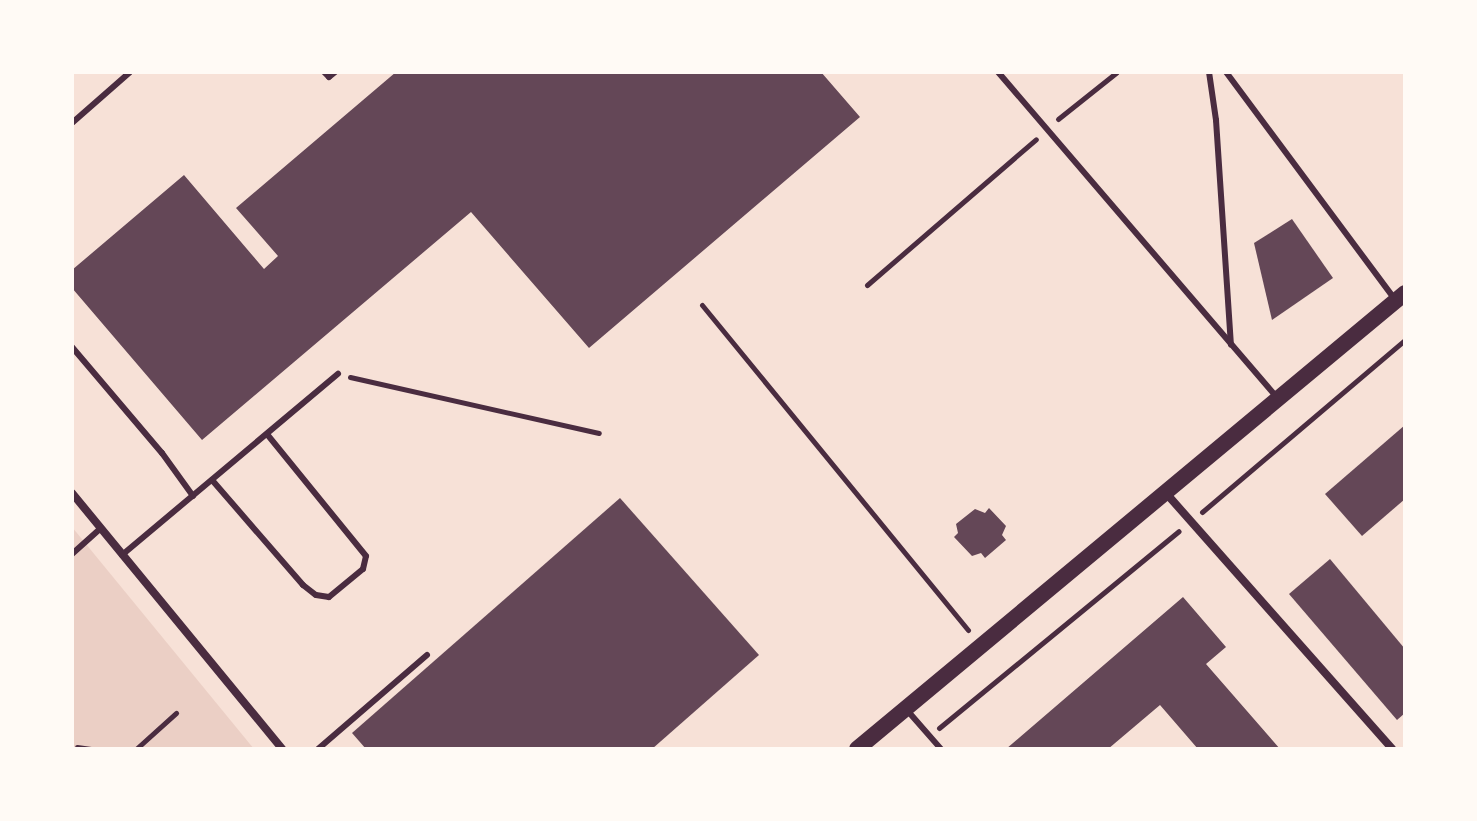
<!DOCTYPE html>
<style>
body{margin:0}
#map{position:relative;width:1477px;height:821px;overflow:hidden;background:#f7e1d7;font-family:"Fira Sans",sans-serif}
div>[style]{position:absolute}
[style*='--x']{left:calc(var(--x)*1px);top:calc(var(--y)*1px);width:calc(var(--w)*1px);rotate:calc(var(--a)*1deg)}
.green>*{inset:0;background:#ebcfc5}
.building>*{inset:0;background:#644757}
.path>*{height:5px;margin:-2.5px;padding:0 2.5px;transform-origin:2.5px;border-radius:2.5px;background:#4a2c40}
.service>*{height:6px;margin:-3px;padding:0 3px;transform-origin:3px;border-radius:3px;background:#4a2c40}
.minor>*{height:8px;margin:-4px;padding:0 4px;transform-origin:4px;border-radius:4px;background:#4a2c40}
.secondary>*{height:16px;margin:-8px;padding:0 8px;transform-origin:8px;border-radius:8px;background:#4a2c40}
span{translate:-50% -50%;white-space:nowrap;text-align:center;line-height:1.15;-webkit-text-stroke:7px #fffaf5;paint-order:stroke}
.frame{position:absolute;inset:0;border:74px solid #fffaf5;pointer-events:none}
</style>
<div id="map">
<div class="green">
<i style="clip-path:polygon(72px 527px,254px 749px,72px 749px)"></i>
</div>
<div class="building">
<i style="clip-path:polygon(396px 72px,821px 72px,860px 117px,589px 348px,471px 212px,202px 440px,72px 288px,72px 270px,184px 175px,264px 269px,278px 256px,236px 208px)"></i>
<i style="clip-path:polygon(1292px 219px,1333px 278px,1272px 320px,1254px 243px)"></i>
<i style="clip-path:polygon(1405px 425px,1405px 499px,1362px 536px,1325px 494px)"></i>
<i style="clip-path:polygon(620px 498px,759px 655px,652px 749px,366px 749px,352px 733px)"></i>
<i style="clip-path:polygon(989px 508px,1006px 526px,1002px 535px,1006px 540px,985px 558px,981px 553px,972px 556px,954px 537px,958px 533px,956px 524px,975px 509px,985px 513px)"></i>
<i style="clip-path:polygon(1330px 559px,1405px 649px,1405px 713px,1397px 720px,1289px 594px)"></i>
<i style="clip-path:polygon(1183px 597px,1226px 647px,1206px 664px,1280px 749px,1198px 749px,1160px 705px,1108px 749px,1006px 749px)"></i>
</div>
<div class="path">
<i style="--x:1058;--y:119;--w:75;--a:-38.5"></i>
<i style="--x:867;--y:285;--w:223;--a:-40.8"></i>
<i style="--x:702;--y:305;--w:420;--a:50.7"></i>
<i style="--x:350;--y:377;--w:255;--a:12.7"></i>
<i style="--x:1202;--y:512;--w:266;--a:-40.3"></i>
<i style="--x:939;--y:728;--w:310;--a:-39.4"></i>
<i style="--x:77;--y:747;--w:14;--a:8"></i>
<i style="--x:136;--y:749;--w:54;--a:-42"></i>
</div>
<div class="service">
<i style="--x:324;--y:72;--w:7;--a:45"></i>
<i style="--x:329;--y:77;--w:8;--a:-40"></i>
<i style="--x:998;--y:72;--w:427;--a:49.4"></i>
<i style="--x:1209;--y:72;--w:49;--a:81.7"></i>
<i style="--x:1216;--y:120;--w:225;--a:86.2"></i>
<i style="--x:1226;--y:72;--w:282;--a:53.4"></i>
<i style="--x:72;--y:123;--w:77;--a:-41.3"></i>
<i style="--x:72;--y:347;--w:139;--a:49.7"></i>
<i style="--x:162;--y:453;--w:53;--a:54.2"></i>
<i style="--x:212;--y:480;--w:139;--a:49.1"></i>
<i style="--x:303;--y:585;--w:16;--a:38"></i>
<i style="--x:316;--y:595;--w:13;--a:9"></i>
<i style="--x:329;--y:597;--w:44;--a:-39.5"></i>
<i style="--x:363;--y:569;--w:13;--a:-77"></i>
<i style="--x:366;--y:556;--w:157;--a:-129.1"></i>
<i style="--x:72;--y:554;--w:39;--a:-42"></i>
<i style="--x:122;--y:555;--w:282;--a:-40"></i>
<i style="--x:906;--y:709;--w:53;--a:48.8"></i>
<i style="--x:318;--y:749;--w:144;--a:-40.8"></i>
</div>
<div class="minor">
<i style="--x:1165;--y:492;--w:343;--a:48.5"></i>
<i style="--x:72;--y:493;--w:331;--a:50.6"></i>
</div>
<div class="secondary">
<i style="--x:857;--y:749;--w:713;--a:-39.76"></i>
</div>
<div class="frame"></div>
</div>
